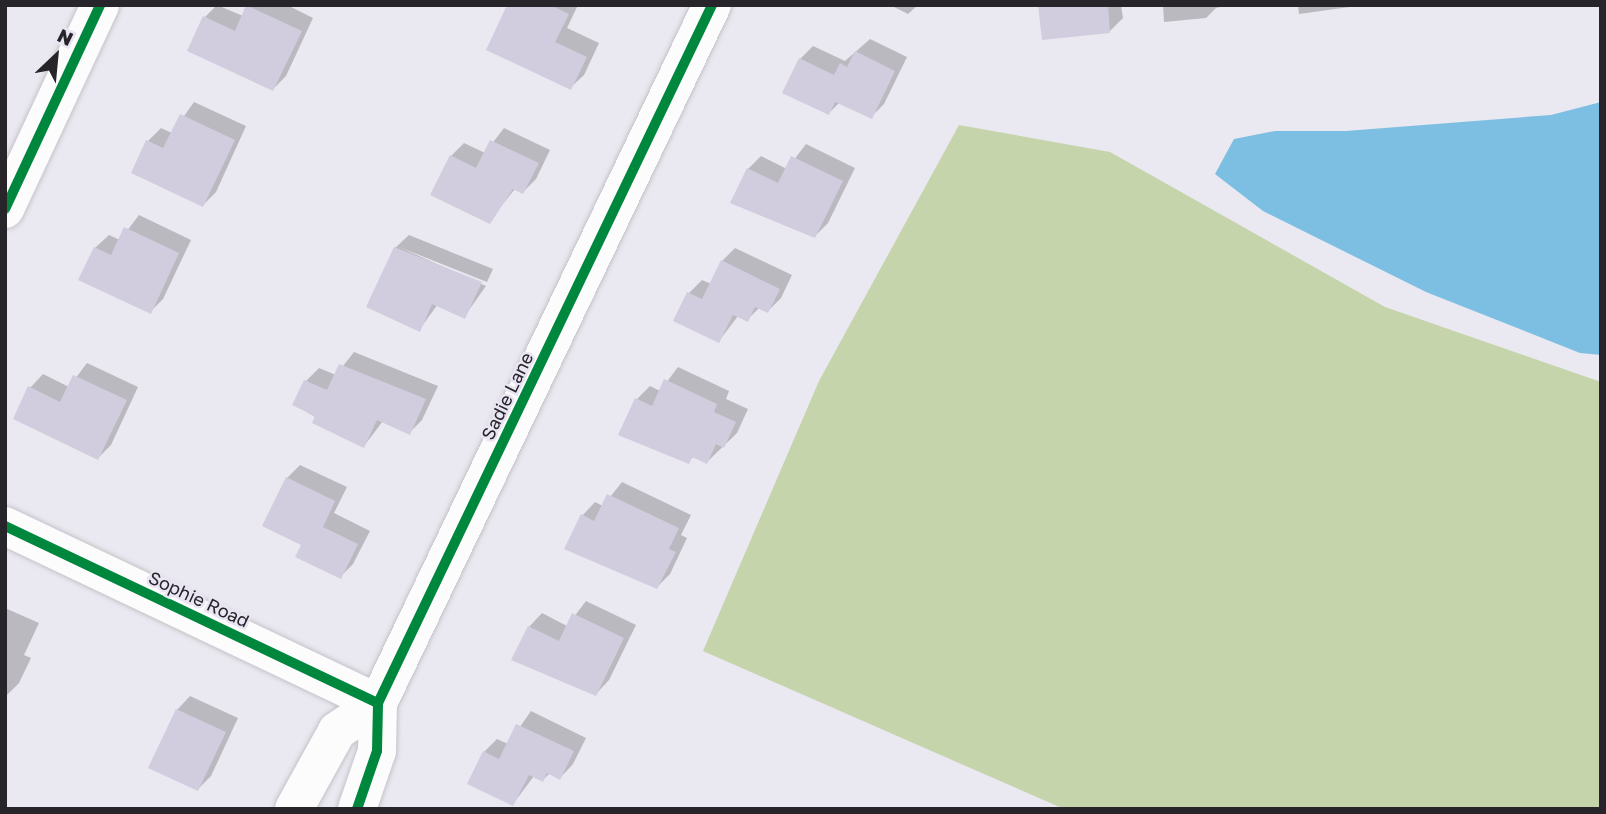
<!DOCTYPE html>
<style>
body{margin:0}
#map{position:relative;width:1606px;height:814px;overflow:hidden;background:#eae8f0;font-family:"Golos Text",sans-serif}
div>[style]{position:absolute}
[style*='--x']{left:calc(var(--x)*1px);top:calc(var(--y)*1px);width:calc(var(--w)*1px);rotate:calc(var(--a)*1deg)}
.forest>*{inset:0;background:#c5d4ab}
.water>*{inset:0;background:#7cbfe3}
.shadow>*{inset:0;background:#0003}
.building>*{inset:0;background:#d2ccdf}
.roads{filter:drop-shadow(0 0 2px #c4c3c9) drop-shadow(0 0 2px #c4c3c9)}
.minor>*{height:38px;margin:-19px;padding:0 19px;transform-origin:19px;border-radius:19px;background:#fcfcfd}
.cycleway>*{height:10px;margin:-5px;padding:0 5px;transform-origin:5px;border-radius:5px;background:#00873e}
span{translate:-50% -50%;white-space:nowrap;text-align:center;line-height:1.15;-webkit-text-stroke:5px #e9e5f3;paint-order:stroke}
.street-label{font-size:18px;color:#27252a}
.frame{position:absolute;inset:0;border:7px solid #27252a;pointer-events:none}
.north{position:absolute;left:21px;top:21px;width:70px;height:70px;-webkit-text-stroke:5px #e9e5f3;paint-order:stroke;rotate:26deg;font-size:19px;font-weight:700;line-height:28px;text-align:center;color:#27252a}
.north::after{content:'';display:block;margin:auto;width:24px;height:32px;background:#27252a;clip-path:polygon(50% 0,100% 100%,50% 72%,0 100%)}
</style>
<div id="map">
<div class="forest">
<i style="clip-path:polygon(959px 125px,1110px 152px,1385px 307px,1601px 382px,1601px 809px,1064px 809px,703px 651px,819px 381px)"></i>
</div>
<div class="water">
<i style="clip-path:polygon(1601px 102px,1601px 355px,1580px 353px,1426px 292px,1263px 211px,1215px 174px,1234px 139px,1275px 131px,1346px 131px,1551px 115px)"></i>
</div>
<div class="shadow">
<i style="clip-path:polygon(217px 5px,243px 16px,248px 5px,287px 5px,313px 18px,286px 76px,273px 89px,205px 17px)"></i>
<i style="clip-path:polygon(509px 5px,578px 5px,567px 28px,599px 43px,584px 75px,570px 88px)"></i>
<i style="clip-path:polygon(890px 5px,918px 5px,908px 14px)"></i>
<i style="clip-path:polygon(1040px 5px,1121px 5px,1123px 18px,1110px 31px)"></i>
<i style="clip-path:polygon(1163px 5px,1229px 5px,1216px 8px,1206px 18px,1164px 22px)"></i>
<i style="clip-path:polygon(1298px 5px,1364px 5px,1299px 14px)"></i>
<i style="clip-path:polygon(870px 39px,907px 57px,884px 104px,871px 117px,840px 102px,829px 113px,800px 59px,813px 46px,845px 61px)"></i>
<i style="clip-path:polygon(194px 102px,246px 126px,216px 192px,203px 205px,148px 141px,161px 128px,172px 133px)"></i>
<i style="clip-path:polygon(504px 128px,550px 150px,536px 179px,523px 192px,515px 189px,489px 221px,451px 156px,464px 143px,485px 153px)"></i>
<i style="clip-path:polygon(806px 144px,855px 168px,828px 223px,815px 236px,748px 169px,761px 156px,787px 169px)"></i>
<i style="clip-path:polygon(139px 215px,191px 240px,163px 299px,150px 312px,95px 248px,109px 235px,120px 240px)"></i>
<i style="clip-path:polygon(409px 235px,493px 269px,487px 282px,399px 247px,486px 286px,464px 317px,438px 304px,419px 330px,395px 248px)"></i>
<i style="clip-path:polygon(735px 248px,792px 275px,781px 298px,768px 311px,760px 307px,747px 320px,738px 316px,719px 341px,676px 320px,689px 293px,702px 280px,711px 284px,722px 261px)"></i>
<i style="clip-path:polygon(354px 352px,438px 386px,422px 420px,409px 433px,383px 421px,364px 446px,295px 405px,306px 381px,319px 368px,336px 375px)"></i>
<i style="clip-path:polygon(87px 363px,138px 387px,111px 445px,98px 458px,30px 388px,43px 374px,69px 387px)"></i>
<i style="clip-path:polygon(678px 367px,729px 391px,726px 399px,748px 409px,737px 433px,707px 462px,694px 456px,688px 462px,637px 399px,650px 386px,660px 391px)"></i>
<i style="clip-path:polygon(300px 465px,347px 487px,334px 513px,370px 531px,353px 564px,340px 577px,303px 544px,287px 478px)"></i>
<i style="clip-path:polygon(622px 482px,691px 515px,681px 535px,687px 538px,670px 574px,657px 587px,582px 516px,595px 502px,603px 506px)"></i>
<i style="clip-path:polygon(586px 601px,636px 625px,609px 680px,596px 694px,529px 627px,542px 613px,567px 626px)"></i>
<i style="clip-path:polygon(5px 608px,39px 623px,24px 655px,31px 658px,19px 683px,6px 696px)"></i>
<i style="clip-path:polygon(190px 696px,238px 718px,211px 776px,198px 789px,177px 710px)"></i>
<i style="clip-path:polygon(531px 711px,586px 738px,573px 764px,560px 778px,550px 773px,543px 780px,534px 776px,513px 804px,484px 752px,497px 739px,508px 744px)"></i>
</div>
<div class="building">
<i style="clip-path:polygon(246px 5px,302px 31px,273px 91px,187px 51px,203px 16px,235px 31px)"></i>
<i style="clip-path:polygon(507px 5px,550px 5px,569px 14px,555px 42px,587px 57px,571px 90px,486px 50px)"></i>
<i style="clip-path:polygon(1038px 5px,1108px 5px,1110px 33px,1042px 40px)"></i>
<i style="clip-path:polygon(855px 51px,895px 71px,872px 119px,835px 102px,829px 115px,782px 93px,799px 58px,834px 75px,840px 63px,847px 67px)"></i>
<i style="clip-path:polygon(180px 114px,235px 140px,203px 207px,131px 173px,146px 140px,163px 148px)"></i>
<i style="clip-path:polygon(490px 140px,539px 163px,523px 194px,513px 189px,490px 224px,430px 195px,450px 155px,476px 168px)"></i>
<i style="clip-path:polygon(791px 156px,843px 181px,815px 238px,730px 203px,747px 168px,778px 183px)"></i>
<i style="clip-path:polygon(124px 227px,179px 253px,151px 314px,78px 280px,94px 247px,111px 255px)"></i>
<i style="clip-path:polygon(394px 247px,482px 282px,465px 319px,432px 304px,420px 332px,366px 307px)"></i>
<i style="clip-path:polygon(721px 260px,780px 289px,768px 313px,755px 307px,748px 322px,733px 315px,719px 343px,673px 321px,687px 292px,702px 299px)"></i>
<i style="clip-path:polygon(339px 364px,426px 399px,410px 435px,377px 420px,364px 448px,312px 423px,315px 416px,292px 405px,304px 380px,327px 390px)"></i>
<i style="clip-path:polygon(73px 375px,127px 400px,98px 460px,13px 419px,28px 386px,60px 402px)"></i>
<i style="clip-path:polygon(664px 379px,717px 404px,714px 412px,736px 422px,724px 448px,716px 444px,707px 464px,692px 457px,689px 464px,618px 435px,635px 398px,652px 406px)"></i>
<i style="clip-path:polygon(286px 477px,335px 501px,323px 527px,358px 544px,341px 579px,295px 557px,301px 545px,262px 526px)"></i>
<i style="clip-path:polygon(607px 494px,679px 528px,669px 549px,676px 552px,657px 589px,564px 549px,581px 514px,594px 521px)"></i>
<i style="clip-path:polygon(572px 613px,624px 638px,596px 696px,511px 660px,528px 626px,559px 641px)"></i>
<i style="clip-path:polygon(176px 709px,226px 732px,198px 791px,148px 768px)"></i>
<i style="clip-path:polygon(516px 724px,574px 751px,560px 780px,547px 773px,543px 782px,529px 775px,513px 806px,467px 784px,483px 751px,499px 759px)"></i>
</div>
<div class="roads">
<div class="minor">
<i style="--x:5;--y:209;--w:225;--a:-65"></i>
<i style="--x:5;--y:526;--w:413;--a:25.4"></i>
<i style="--x:294;--y:809;--w:89;--a:-61.1"></i>
<i style="--x:337;--y:731;--w:50;--a:-34.3"></i>
<i style="--x:357;--y:809;--w:61;--a:-71"></i>
<i style="--x:377;--y:751;--w:48;--a:-88.8"></i>
<i style="--x:378;--y:703;--w:774;--a:-64.43"></i>
</div>
</div>
<div class="cycleway">
<i style="--x:5;--y:209;--w:225;--a:-65"></i>
<i style="--x:5;--y:526;--w:413;--a:25.4"></i>
<i style="--x:357;--y:809;--w:61;--a:-71"></i>
<i style="--x:377;--y:751;--w:48;--a:-88.8"></i>
<i style="--x:378;--y:703;--w:774;--a:-64.43"></i>
</div>
<div class="street-label">
<span style="left:507px;top:396px;rotate:-64deg">Sadie Lane</span>
<span style="left:199px;top:599px;rotate:25deg">Sophie Road</span>
</div>
<div class="frame"></div>
<div class="north">N</div>
</div>
